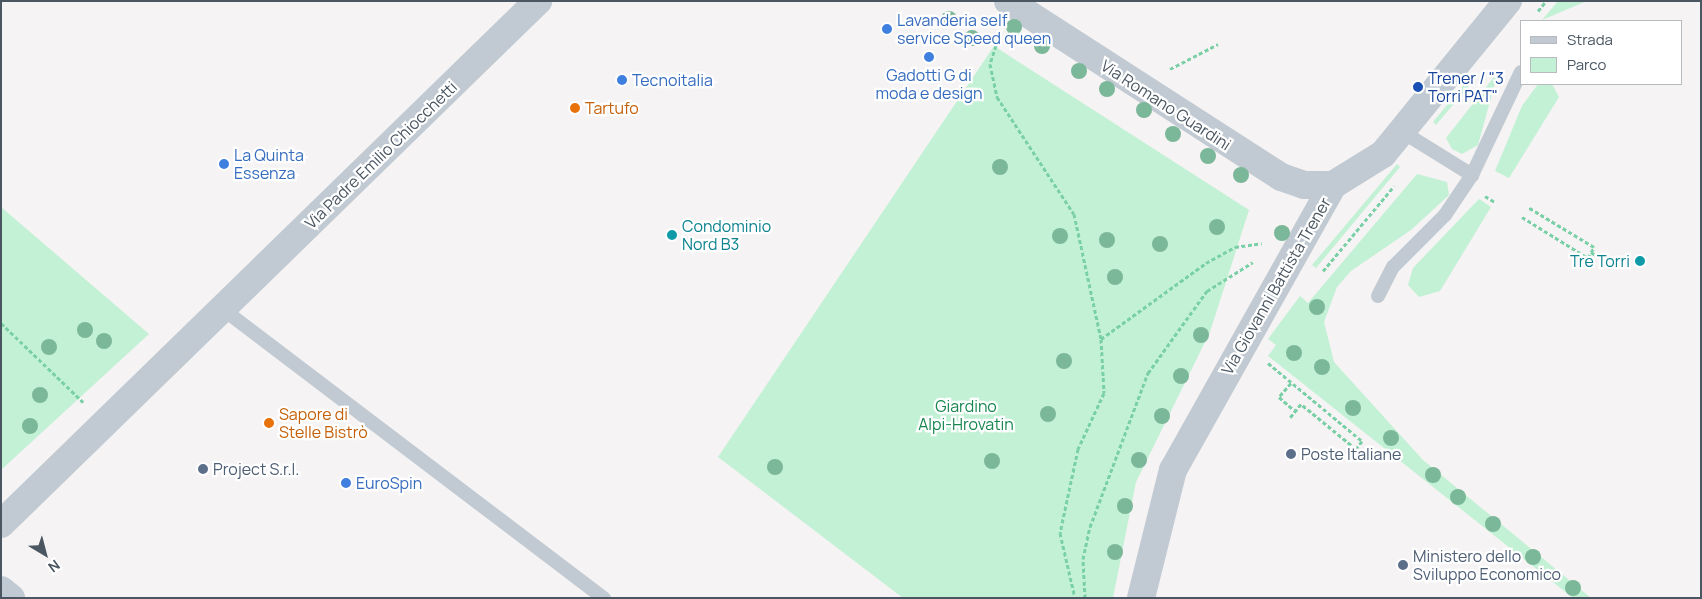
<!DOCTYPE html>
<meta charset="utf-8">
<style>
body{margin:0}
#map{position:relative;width:1702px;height:599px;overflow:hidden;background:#f5f3f3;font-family:Manrope,sans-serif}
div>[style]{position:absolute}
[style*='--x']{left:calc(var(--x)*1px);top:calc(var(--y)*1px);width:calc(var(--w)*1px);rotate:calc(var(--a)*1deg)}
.green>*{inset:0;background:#c3f1d5}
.path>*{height:3px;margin-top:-1.5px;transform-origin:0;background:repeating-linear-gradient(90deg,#7ad0a6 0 4px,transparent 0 6.5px)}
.service>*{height:14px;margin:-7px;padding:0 7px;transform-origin:7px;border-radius:7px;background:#c1cad2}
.minor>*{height:28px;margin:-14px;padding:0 14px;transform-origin:14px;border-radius:14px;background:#c1cad2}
.tertiary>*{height:28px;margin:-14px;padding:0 14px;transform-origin:14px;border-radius:14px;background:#c1cad2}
.trees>*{width:16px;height:16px;margin:-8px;border-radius:50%;background:#7bb799}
.dots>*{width:14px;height:14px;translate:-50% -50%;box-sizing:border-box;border:2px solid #fff;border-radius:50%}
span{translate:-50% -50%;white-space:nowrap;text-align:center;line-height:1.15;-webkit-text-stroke:4.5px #fff;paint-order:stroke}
.shop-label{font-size:16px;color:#366cbe}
.left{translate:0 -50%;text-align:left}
.transit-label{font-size:16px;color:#164399}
.street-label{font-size:16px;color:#4a5661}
.food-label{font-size:16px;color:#c56008}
.culture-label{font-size:16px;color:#0d838f}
.right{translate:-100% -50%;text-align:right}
.park-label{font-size:16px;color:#17864f}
.service-label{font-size:16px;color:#4e5e75}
.frame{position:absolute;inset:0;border:2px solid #4a5661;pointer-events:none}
.legend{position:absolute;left:1520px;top:20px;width:162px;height:65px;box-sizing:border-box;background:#fff;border:1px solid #b7bbc0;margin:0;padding:6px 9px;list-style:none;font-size:15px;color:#4a5661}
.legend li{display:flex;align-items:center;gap:10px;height:25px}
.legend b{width:25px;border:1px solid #b7bbc0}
.north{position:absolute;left:20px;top:529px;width:50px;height:50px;-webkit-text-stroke:4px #fff;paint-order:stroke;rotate:143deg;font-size:14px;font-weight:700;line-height:20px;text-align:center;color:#4a5661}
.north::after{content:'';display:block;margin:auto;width:18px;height:22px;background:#4a5661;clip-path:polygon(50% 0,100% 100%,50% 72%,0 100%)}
</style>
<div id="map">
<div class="green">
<i style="clip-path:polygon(1558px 1px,1587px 1px,1542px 20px)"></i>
<i style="clip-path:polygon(994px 46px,1249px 210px,1210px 332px,1136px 482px,1113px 598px,903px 598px,718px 457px)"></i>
<i style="clip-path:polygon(1474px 72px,1478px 75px,1436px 125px,1433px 122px)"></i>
<i style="clip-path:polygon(1498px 72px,1478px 145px,1462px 154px,1452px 149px,1446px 138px)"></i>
<i style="clip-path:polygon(1538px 84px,1552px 84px,1559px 97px,1509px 178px,1495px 171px,1522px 106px)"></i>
<i style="clip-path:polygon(1397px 164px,1400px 167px,1316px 268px,1312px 265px)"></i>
<i style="clip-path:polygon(1417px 174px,1447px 182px,1449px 195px,1411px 230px,1351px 271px,1337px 287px,1324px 322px,1334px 362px,1423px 460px,1591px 598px,1573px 598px,1268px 356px,1276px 345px,1268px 339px,1300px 296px,1308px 303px)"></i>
<i style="clip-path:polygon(1479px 199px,1491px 207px,1440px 291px,1419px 297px,1408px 285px,1413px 268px)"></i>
<i style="clip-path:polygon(1px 207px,149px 334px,1px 470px)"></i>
</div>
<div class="path">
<i style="--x:1538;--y:11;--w:13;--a:-51"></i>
<i style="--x:1000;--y:33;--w:33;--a:108"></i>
<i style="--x:990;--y:64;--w:34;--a:78"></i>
<i style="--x:997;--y:97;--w:140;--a:56.7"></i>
<i style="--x:1074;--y:214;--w:128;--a:77.8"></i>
<i style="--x:1101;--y:339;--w:54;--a:86.8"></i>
<i style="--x:1104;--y:393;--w:62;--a:114.9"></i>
<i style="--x:1078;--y:449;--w:86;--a:102.1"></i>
<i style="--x:1060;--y:533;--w:67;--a:77"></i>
<i style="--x:1170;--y:69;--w:54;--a:-27.5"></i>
<i style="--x:1485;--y:196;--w:12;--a:31"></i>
<i style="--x:1522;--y:217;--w:78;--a:31.8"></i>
<i style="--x:1588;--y:258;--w:13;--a:-61"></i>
<i style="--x:1594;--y:247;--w:77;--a:-148.8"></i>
<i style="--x:1591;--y:252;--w:7;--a:34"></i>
<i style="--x:1323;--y:271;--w:111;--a:-50.1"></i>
<i style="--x:1;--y:323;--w:114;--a:43.9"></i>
<i style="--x:1101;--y:339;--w:130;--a:-35.9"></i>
<i style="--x:1206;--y:263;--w:33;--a:-29"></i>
<i style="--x:1235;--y:247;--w:27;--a:-8"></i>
<i style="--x:1268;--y:363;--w:122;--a:39.7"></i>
<i style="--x:1362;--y:441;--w:10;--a:127"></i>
<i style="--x:1356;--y:449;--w:71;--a:-140.7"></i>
<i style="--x:1301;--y:404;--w:19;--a:129"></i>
<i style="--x:1291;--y:383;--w:18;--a:131"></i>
<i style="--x:1279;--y:397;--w:21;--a:41"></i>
<i style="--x:1085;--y:598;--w:39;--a:-93"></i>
<i style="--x:1083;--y:559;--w:33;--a:-78"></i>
<i style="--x:1090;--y:527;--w:165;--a:-69.4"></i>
<i style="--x:1148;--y:373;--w:101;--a:-54.3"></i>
<i style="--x:1207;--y:291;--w:54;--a:-32.2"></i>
</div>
<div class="service">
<i style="--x:1401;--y:131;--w:84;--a:31.8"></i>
<i style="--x:1378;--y:296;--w:33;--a:-63"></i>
<i style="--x:1393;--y:267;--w:74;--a:-45"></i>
<i style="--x:1445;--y:215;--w:48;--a:-56"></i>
<i style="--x:1472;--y:175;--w:114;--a:-64.6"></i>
<i style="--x:224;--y:310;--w:477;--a:37.2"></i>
</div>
<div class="minor">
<i style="--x:1008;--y:1;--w:325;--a:32.8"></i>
<i style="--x:1281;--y:177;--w:24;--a:19"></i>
<i style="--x:1304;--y:185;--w:29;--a:0"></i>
<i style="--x:1;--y:524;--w:750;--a:-44.24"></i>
<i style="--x:1141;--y:598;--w:132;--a:-76"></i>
<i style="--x:1173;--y:470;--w:327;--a:-60.7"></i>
<i style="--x:1333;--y:185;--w:59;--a:-31.8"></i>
<i style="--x:1383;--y:154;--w:198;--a:-50.8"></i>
</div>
<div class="tertiary">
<i style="--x:1;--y:590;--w:13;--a:39"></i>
</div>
<div class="trees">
<i style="left:949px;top:19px"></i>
<i style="left:1014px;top:27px"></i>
<i style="left:972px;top:38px"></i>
<i style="left:1042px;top:46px"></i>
<i style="left:1079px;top:71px"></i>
<i style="left:1107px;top:89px"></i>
<i style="left:1144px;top:110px"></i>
<i style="left:1173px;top:134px"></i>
<i style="left:1208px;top:156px"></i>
<i style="left:1000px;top:167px"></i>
<i style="left:1241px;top:175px"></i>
<i style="left:1217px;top:227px"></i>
<i style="left:1282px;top:233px"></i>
<i style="left:1060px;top:236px"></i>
<i style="left:1107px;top:240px"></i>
<i style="left:1160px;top:244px"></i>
<i style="left:1115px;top:277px"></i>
<i style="left:1317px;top:307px"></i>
<i style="left:85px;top:330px"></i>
<i style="left:1201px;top:335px"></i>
<i style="left:104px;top:341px"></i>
<i style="left:49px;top:347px"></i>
<i style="left:1294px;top:353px"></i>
<i style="left:1064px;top:361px"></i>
<i style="left:1322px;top:367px"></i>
<i style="left:1181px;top:376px"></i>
<i style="left:40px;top:395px"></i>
<i style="left:1353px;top:408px"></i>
<i style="left:1048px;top:414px"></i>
<i style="left:1162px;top:416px"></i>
<i style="left:30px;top:426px"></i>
<i style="left:1391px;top:438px"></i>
<i style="left:1139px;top:460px"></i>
<i style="left:992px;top:461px"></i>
<i style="left:775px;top:467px"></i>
<i style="left:1433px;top:475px"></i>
<i style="left:1458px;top:497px"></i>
<i style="left:1125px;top:506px"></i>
<i style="left:1493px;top:524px"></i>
<i style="left:1115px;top:552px"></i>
<i style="left:1533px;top:557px"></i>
<i style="left:1573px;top:588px"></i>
</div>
<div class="dots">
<i style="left:887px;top:29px;background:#3f7fe0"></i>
<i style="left:929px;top:57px;background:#3f7fe0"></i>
<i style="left:622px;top:80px;background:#3f7fe0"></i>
<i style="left:1418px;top:87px;background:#1a4fb4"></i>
<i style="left:575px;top:108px;background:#e8710a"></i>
<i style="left:224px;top:164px;background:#3f7fe0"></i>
<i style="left:672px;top:235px;background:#0f9aa8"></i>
<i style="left:1640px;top:261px;background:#0f9aa8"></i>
<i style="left:269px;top:423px;background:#e8710a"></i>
<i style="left:1291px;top:454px;background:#5c6f8a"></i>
<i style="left:203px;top:469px;background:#5c6f8a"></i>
<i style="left:346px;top:483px;background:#3f7fe0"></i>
<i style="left:1403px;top:565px;background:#5c6f8a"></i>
</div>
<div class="shop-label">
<span class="left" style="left:897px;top:29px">Lavanderia self<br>service Speed queen</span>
<span style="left:929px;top:84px">Gadotti G di<br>moda e design</span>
<span class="left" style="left:632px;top:80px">Tecnoitalia</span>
<span class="left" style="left:234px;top:164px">La Quinta<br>Essenza</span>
<span class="left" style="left:356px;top:483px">EuroSpin</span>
</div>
<div class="transit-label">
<span class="left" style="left:1428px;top:87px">Trener / "3<br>Torri PAT"</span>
</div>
<div class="street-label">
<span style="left:1166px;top:105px;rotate:33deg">Via Romano Guardini</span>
<span style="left:381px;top:155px;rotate:-44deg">Via Padre Emilio Chiocchetti</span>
<span style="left:1276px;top:286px;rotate:-60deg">Via Giovanni Battista Trener</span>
</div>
<div class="food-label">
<span class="left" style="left:585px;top:108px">Tartufo</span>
<span class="left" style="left:279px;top:423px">Sapore di<br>Stelle Bistrò</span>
</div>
<div class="culture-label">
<span class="left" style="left:682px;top:235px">Condominio<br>Nord B3</span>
<span class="right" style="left:1630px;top:261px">Tre Torri</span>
</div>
<div class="park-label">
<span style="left:966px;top:415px">Giardino<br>Alpi-Hrovatin</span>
</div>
<div class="service-label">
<span class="left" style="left:1301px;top:454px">Poste Italiane</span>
<span class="left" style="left:213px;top:469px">Project S.r.l.</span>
<span class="left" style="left:1413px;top:565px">Ministero dello<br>Sviluppo Economico</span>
</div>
<div class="frame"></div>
<ul class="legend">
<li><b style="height:6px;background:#c1cad2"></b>Strada</li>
<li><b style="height:14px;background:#c3f1d5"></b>Parco</li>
</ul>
<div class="north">N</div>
</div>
